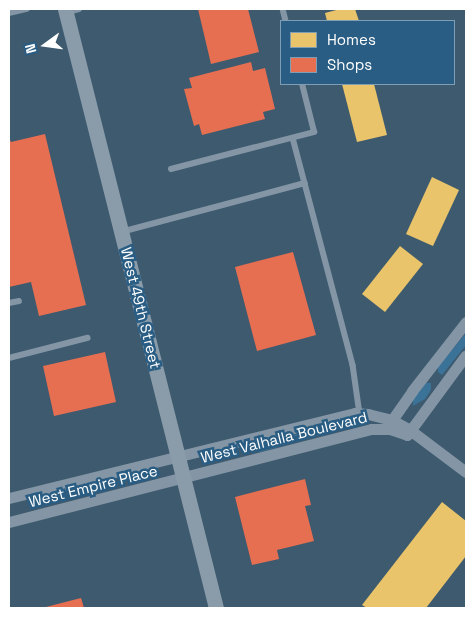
<!DOCTYPE html>
<style>
body{margin:0}
#map{position:relative;width:475px;height:617px;overflow:hidden;background:#3e5a6f;font-family:"Space Grotesk",sans-serif}
div>[style]{position:absolute}
[style*='--x']{left:calc(var(--x)*1px);top:calc(var(--y)*1px);width:calc(var(--w)*1px);rotate:calc(var(--a)*1deg)}
.green>*{inset:0;background:#3b7298}
.homes>*{inset:0;background:#e9c46a}
.shops>*{inset:0;background:#e76f51}
.lane>*{height:5.5px;margin:-2.75px;padding:0 2.75px;transform-origin:2.75px;border-radius:2.75px;background:#8496a5}
.street>*{height:11px;margin:-5.5px;padding:0 5.5px;transform-origin:5.5px;border-radius:5.5px;background:#8496a5}
.secondary>*{height:15px;margin:-7.5px;padding:0 7.5px;transform-origin:7.5px;border-radius:7.5px;background:#8a9caa}
span{translate:-50% -50%;white-space:nowrap;text-align:center;line-height:1.15;-webkit-text-stroke:5px #2a5d83;paint-order:stroke}
.street-label{font-size:15px;color:#fff}
.frame{position:absolute;inset:0;border:10px solid #fff;pointer-events:none}
.legend{position:absolute;left:280px;top:20px;width:175px;height:65px;box-sizing:border-box;background:#2a5d83;border:1px solid #7f9eb5;margin:0;padding:6px 9px;list-style:none;font-size:15px;color:#fff}
.legend li{display:flex;align-items:center;gap:10px;height:25px}
.legend b{width:25px;border:1px solid #7f9eb5}
.north{position:absolute;left:20px;top:20px;width:50px;height:50px;-webkit-text-stroke:4px #2a5d83;paint-order:stroke;rotate:256deg;font-size:14px;font-weight:700;line-height:20px;text-align:center;color:#fff}
.north::after{content:'';display:block;margin:auto;width:18px;height:22px;background:#fff;clip-path:polygon(50% 0,100% 100%,50% 72%,0 100%)}
</style>
<div id="map">
<div class="green">
<i style="clip-path:polygon(466px 333px,466px 345px,442px 375px,438px 372px,438px 367px)"></i>
<i style="clip-path:polygon(426px 383px,431px 383px,431px 390px,425px 399px,413px 406px,413px 399px)"></i>
<i style="clip-path:polygon(341px 421px,345px 428px,260px 452px,258px 450px,258px 446px,261px 445px)"></i>
</div>
<div class="homes">
<i style="clip-path:polygon(340px 9px,355px 9px,359px 21px,327px 21px,325px 13px)"></i>
<i style="clip-path:polygon(342px 84px,374px 84px,387px 135px,357px 142px)"></i>
<i style="clip-path:polygon(432px 177px,459px 190px,433px 246px,406px 234px)"></i>
<i style="clip-path:polygon(400px 246px,423px 264px,385px 312px,362px 294px)"></i>
<i style="clip-path:polygon(442px 502px,466px 521px,466px 556px,426px 608px,367px 608px,362px 605px)"></i>
</div>
<div class="shops">
<i style="clip-path:polygon(198px 9px,248px 9px,259px 52px,211px 64px)"></i>
<i style="clip-path:polygon(251px 62px,253px 71px,265px 68px,275px 109px,263px 112px,265px 119px,202px 135px,199px 124px,194px 126px,184px 89px,192px 88px,189px 78px)"></i>
<i style="clip-path:polygon(45px 134px,86px 305px,39px 316px,31px 282px,9px 287px,9px 138px,11px 142px)"></i>
<i style="clip-path:polygon(293px 252px,316px 335px,257px 351px,235px 267px)"></i>
<i style="clip-path:polygon(105px 352px,116px 402px,54px 416px,43px 366px)"></i>
<i style="clip-path:polygon(305px 479px,311px 505px,305px 506px,314px 541px,277px 550px,279px 559px,252px 565px,235px 497px)"></i>
<i style="clip-path:polygon(81px 598px,84px 608px,42px 608px)"></i>
</div>
<div class="lane">
<i style="--x:283;--y:9;--w:12;--a:76"></i>
<i style="--x:68;--y:12;--w:11;--a:-15"></i>
<i style="--x:9;--y:13;--w:18;--a:-13"></i>
<i style="--x:293;--y:138;--w:235;--a:75.2"></i>
<i style="--x:353;--y:365;--w:49;--a:81.9"></i>
<i style="--x:171;--y:169;--w:148;--a:-14.5"></i>
<i style="--x:314;--y:132;--w:49;--a:-104"></i>
<i style="--x:121;--y:232;--w:190;--a:-14.9"></i>
<i style="--x:9;--y:303;--w:10;--a:-11"></i>
<i style="--x:9;--y:358;--w:81;--a:-14.4"></i>
</div>
<div class="street">
<i style="--x:390;--y:428;--w:8;--a:-76"></i>
<i style="--x:392;--y:420;--w:35;--a:-55"></i>
<i style="--x:412;--y:391;--w:88;--a:-52"></i>
<i style="--x:407;--y:435;--w:99;--a:-53.6"></i>
<i style="--x:9;--y:498;--w:356;--a:-13.8"></i>
<i style="--x:355;--y:413;--w:13;--a:4"></i>
<i style="--x:368;--y:414;--w:25;--a:14"></i>
<i style="--x:392;--y:420;--w:21;--a:29"></i>
<i style="--x:410;--y:430;--w:70;--a:36.9"></i>
<i style="--x:9;--y:522;--w:374;--a:-14.4"></i>
<i style="--x:371;--y:429;--w:19;--a:0"></i>
<i style="--x:390;--y:429;--w:18;--a:19"></i>
</div>
<div class="secondary">
<i style="--x:65;--y:9;--w:618;--a:75.85"></i>
</div>
<div class="street-label">
<span style="left:141px;top:308px;rotate:76deg">West 49th Street</span>
<span style="left:284px;top:437px;rotate:-14deg">West Valhalla Boulevard</span>
<span style="left:93px;top:486px;rotate:-14deg">West Empire Place</span>
</div>
<div class="frame"></div>
<ul class="legend">
<li><b style="height:14px;background:#e9c46a"></b>Homes</li>
<li><b style="height:14px;background:#e76f51"></b>Shops</li>
</ul>
<div class="north">N</div>
</div>
